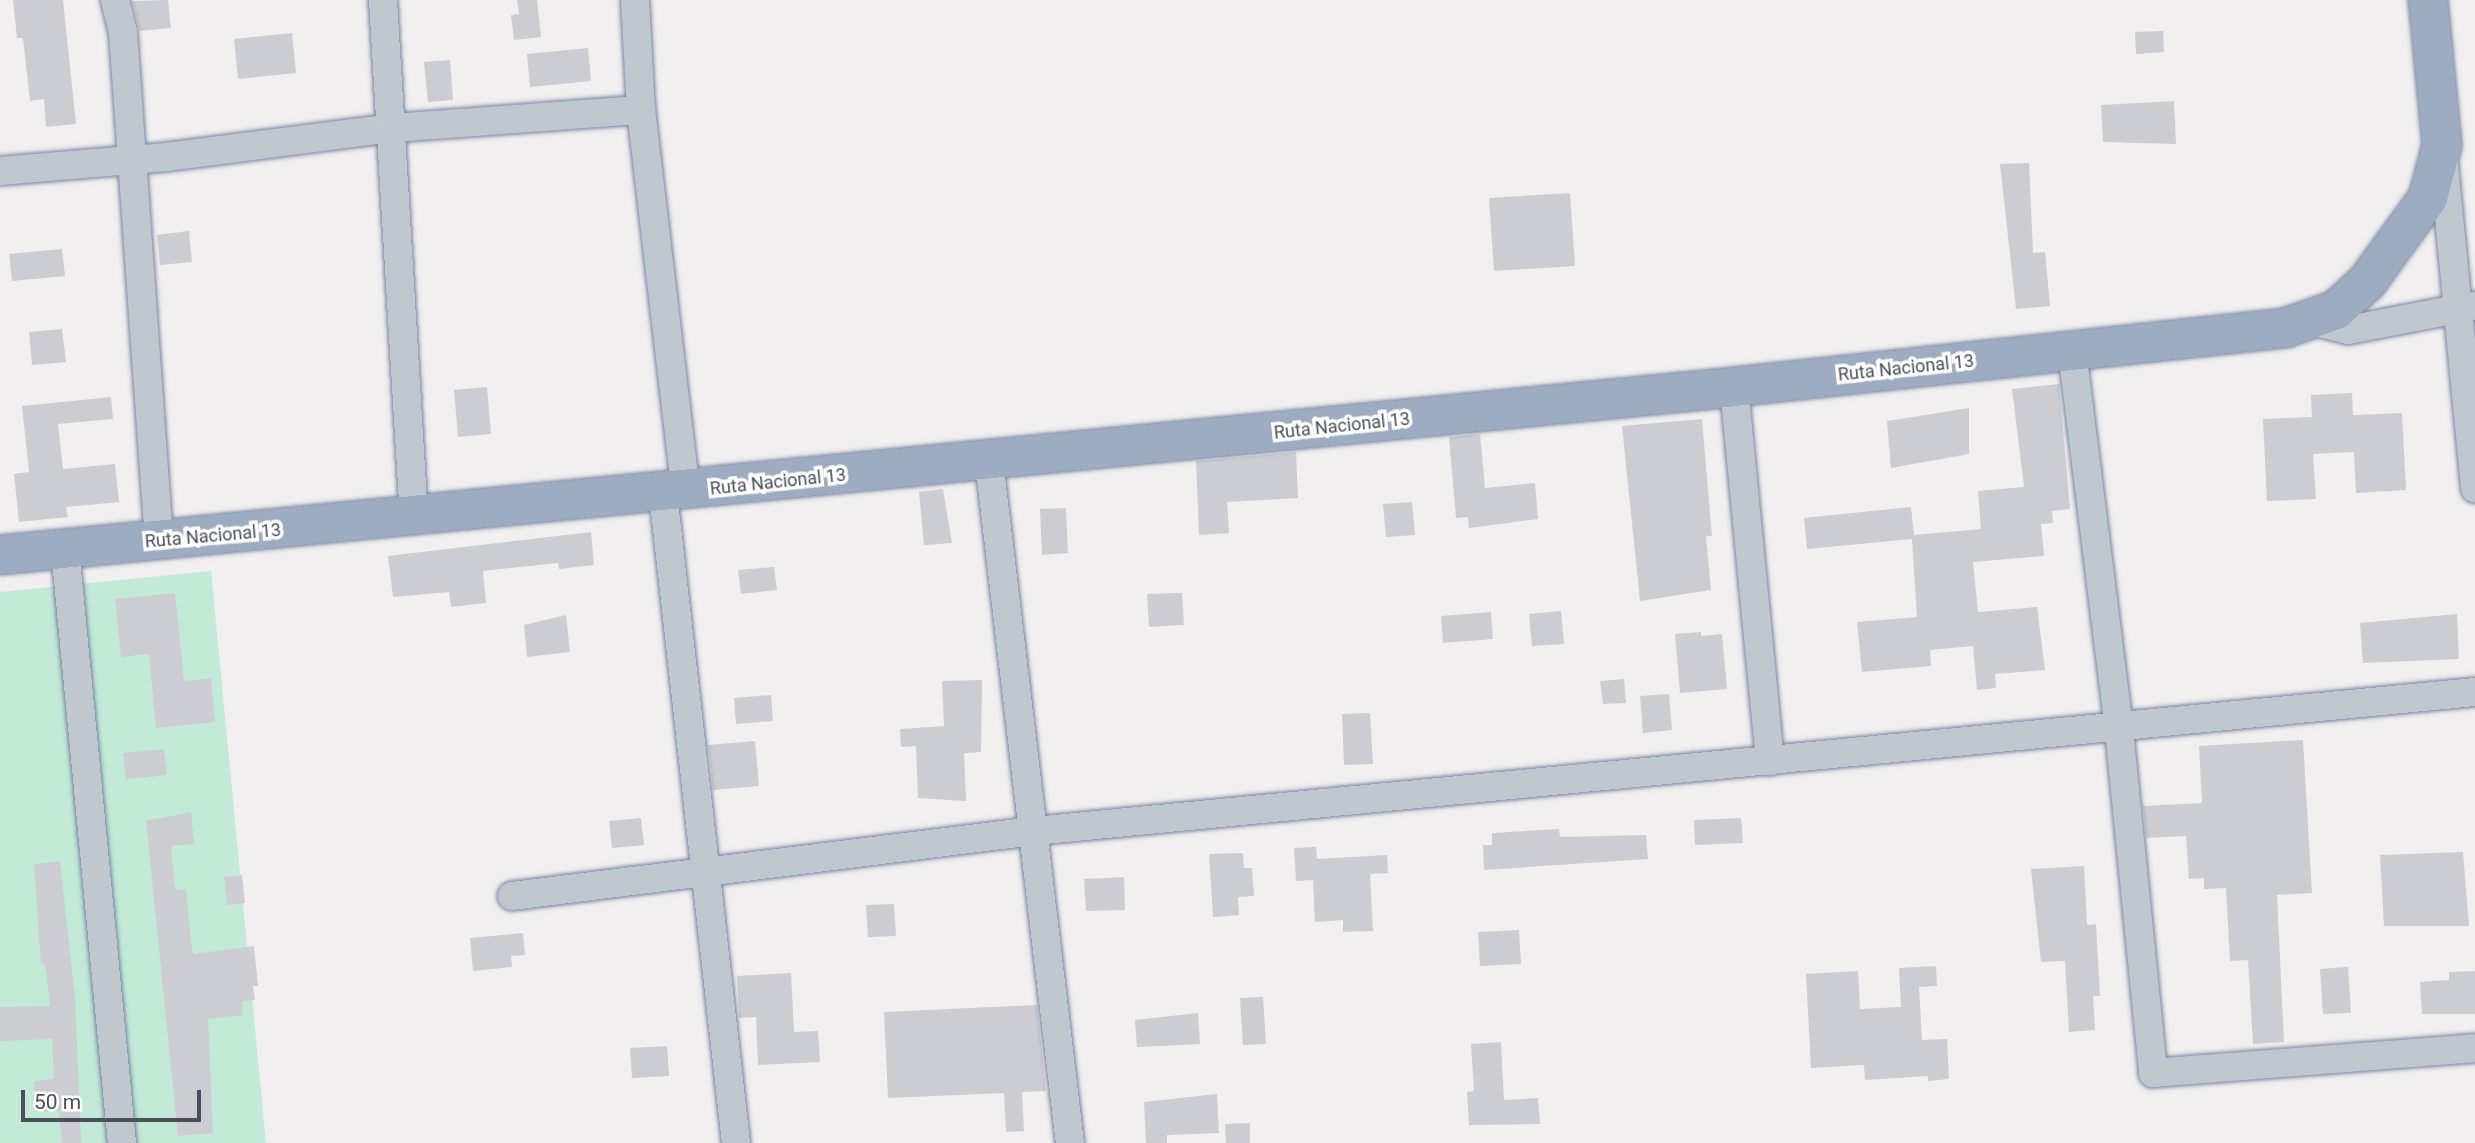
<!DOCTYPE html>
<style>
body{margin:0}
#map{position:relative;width:2475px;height:1143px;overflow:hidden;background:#f1efef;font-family:Roboto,sans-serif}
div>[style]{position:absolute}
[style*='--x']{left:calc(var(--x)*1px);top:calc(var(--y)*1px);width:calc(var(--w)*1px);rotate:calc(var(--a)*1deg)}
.green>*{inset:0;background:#c2ead6}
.building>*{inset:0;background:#cccdd3}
.roads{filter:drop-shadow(0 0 2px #7787a4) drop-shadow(0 0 2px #7787a4)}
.minor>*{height:28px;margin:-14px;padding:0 14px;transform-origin:14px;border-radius:14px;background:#c1c7cf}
.trunk>*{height:38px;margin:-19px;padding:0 19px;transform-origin:19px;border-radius:19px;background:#9eacc1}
span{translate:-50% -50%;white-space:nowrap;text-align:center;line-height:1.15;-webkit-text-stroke:7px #fff;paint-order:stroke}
.street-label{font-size:18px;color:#49505a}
.scale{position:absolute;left:21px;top:1090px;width:180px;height:32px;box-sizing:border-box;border:4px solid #49505a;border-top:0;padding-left:9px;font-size:21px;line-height:24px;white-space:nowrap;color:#49505a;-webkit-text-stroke:5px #fff;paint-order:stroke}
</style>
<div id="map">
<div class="green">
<i style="clip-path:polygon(211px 571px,266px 1143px,0 1143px,0 592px)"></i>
</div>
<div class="building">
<i style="clip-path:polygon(13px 0,63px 0,76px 124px,46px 127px,44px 99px,30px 101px,23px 38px,17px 38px)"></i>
<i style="clip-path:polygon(168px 0,171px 28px,140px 31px,132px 1px)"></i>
<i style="clip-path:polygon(517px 0,537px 0,541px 37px,514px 40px,511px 15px,519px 14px)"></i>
<i style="clip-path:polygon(2163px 31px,2164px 52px,2136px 54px,2135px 32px)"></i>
<i style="clip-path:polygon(292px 33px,296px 73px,238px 79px,234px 39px)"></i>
<i style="clip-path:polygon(588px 48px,591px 81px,530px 87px,527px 54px)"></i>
<i style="clip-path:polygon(450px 60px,453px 100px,428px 102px,424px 62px)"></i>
<i style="clip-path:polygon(2174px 101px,2176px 144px,2103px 142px,2101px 105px)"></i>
<i style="clip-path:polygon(2029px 163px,2033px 253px,2045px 252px,2050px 306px,2016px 309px,2000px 164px)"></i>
<i style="clip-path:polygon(1570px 193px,1575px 266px,1494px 271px,1489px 198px)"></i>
<i style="clip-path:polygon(189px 231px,192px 262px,160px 265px,157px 235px)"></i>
<i style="clip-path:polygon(62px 249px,65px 276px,12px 281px,9px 254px)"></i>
<i style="clip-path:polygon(62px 329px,66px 362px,32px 365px,29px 332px)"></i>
<i style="clip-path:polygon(2059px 384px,2070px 509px,2052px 511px,2053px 523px,2041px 524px,2044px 556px,1973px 562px,1978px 612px,2037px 607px,2045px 670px,1995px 674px,1996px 688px,1977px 690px,1973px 646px,1930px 650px,1931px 666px,1862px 672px,1857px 622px,1917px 617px,1912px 539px,1807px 549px,1804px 518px,1911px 507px,1914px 535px,1981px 529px,1978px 491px,2024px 487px,2012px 389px)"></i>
<i style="clip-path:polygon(487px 387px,491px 434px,458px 437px,454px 390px)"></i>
<i style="clip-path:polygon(2352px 393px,2353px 415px,2402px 413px,2406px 490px,2356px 493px,2354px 452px,2313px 454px,2316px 499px,2267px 501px,2263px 419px,2312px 417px,2311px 395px)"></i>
<i style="clip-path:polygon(111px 397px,113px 419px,58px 424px,63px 469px,115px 464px,119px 502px,66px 507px,68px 517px,19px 522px,14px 474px,29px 472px,22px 406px)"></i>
<i style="clip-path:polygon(1969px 408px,1969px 454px,1891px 468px,1887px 421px)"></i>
<i style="clip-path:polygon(1702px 419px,1712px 536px,1706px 536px,1711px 590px,1640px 601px,1622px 426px)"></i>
<i style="clip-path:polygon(1480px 434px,1485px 488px,1535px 483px,1538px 519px,1469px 528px,1468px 517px,1456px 518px,1449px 437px)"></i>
<i style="clip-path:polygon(1296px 452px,1298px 498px,1227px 502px,1229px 533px,1199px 535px,1196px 461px)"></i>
<i style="clip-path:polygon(943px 489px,952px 543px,924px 545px,919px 492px)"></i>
<i style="clip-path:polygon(1412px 502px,1415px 535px,1386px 537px,1383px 504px)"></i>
<i style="clip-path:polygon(1066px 508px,1068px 553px,1042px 555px,1040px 509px)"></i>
<i style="clip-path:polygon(591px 532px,594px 565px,559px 569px,558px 563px,483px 571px,486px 603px,451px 607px,449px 592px,393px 597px,388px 556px)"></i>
<i style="clip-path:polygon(774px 567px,777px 590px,741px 594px,738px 570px)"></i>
<i style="clip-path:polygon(175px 593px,184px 681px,211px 678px,215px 722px,156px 728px,149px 654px,121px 657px,115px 599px)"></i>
<i style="clip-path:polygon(1182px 593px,1184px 625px,1149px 627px,1147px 594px)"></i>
<i style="clip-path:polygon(1561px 611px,1564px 644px,1532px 646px,1529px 614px)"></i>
<i style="clip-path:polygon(1491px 612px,1493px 639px,1443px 643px,1441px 616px)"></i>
<i style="clip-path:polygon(2457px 614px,2459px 659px,2363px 663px,2360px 623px)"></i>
<i style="clip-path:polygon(566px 615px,570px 652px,527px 657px,524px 625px)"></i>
<i style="clip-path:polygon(1701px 632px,1701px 636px,1722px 634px,1727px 689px,1680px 693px,1675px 634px)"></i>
<i style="clip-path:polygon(1624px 679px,1626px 703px,1603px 704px,1600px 681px)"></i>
<i style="clip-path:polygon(982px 680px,981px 752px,964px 753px,966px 801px,918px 798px,916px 746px,901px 747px,900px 729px,944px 726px,942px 681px)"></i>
<i style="clip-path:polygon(1669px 694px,1672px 730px,1643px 733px,1640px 696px)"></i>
<i style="clip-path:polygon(771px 695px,773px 721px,736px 724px,734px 698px)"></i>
<i style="clip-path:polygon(1370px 713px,1373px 764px,1344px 765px,1342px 714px)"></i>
<i style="clip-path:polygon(2303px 740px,2312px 893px,2277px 895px,2284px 1042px,2253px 1044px,2248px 960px,2230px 961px,2226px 888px,2204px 889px,2204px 878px,2189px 879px,2186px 836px,2146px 838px,2143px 806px,2202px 803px,2199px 746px)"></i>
<i style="clip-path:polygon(755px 741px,759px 786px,713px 790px,708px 745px)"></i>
<i style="clip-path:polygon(164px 749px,167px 775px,126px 779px,123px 753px)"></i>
<i style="clip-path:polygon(191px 812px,194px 844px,171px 846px,175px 890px,186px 889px,192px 950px,194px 954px,254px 946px,258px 986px,253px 986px,255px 1000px,242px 1001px,243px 1015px,208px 1019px,213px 1133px,178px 1136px,146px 821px)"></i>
<i style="clip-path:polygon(641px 818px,644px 845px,612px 848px,609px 821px)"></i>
<i style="clip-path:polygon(1741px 818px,1743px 843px,1695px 845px,1694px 820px)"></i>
<i style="clip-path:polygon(1559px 829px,1560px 837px,1646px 835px,1648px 859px,1484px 870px,1483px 845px,1492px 845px,1492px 833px)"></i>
<i style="clip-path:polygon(1316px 847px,1317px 859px,1387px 855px,1388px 873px,1370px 874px,1373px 931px,1343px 932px,1343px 920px,1315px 922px,1313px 880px,1296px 881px,1294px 848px)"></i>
<i style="clip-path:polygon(2463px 852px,2469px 926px,2384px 926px,2380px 855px)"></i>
<i style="clip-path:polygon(1243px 853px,1244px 868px,1252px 868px,1254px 896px,1238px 897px,1239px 915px,1213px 917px,1209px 854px)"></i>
<i style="clip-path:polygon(60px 861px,75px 997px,81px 1143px,62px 1143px,59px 1111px,36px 1112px,34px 1081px,54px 1079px,52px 1039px,0 1041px,0 1007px,50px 1006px,45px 964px,41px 965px,34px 864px)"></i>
<i style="clip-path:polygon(2084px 866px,2087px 925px,2096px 924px,2100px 996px,2093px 996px,2095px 1030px,2069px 1032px,2065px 961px,2041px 962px,2031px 869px)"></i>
<i style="clip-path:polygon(242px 875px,245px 903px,227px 905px,224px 877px)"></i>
<i style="clip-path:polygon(1124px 877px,1125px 910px,1086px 911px,1084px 879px)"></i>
<i style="clip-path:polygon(894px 904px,896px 936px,868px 937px,866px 905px)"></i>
<i style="clip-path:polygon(1519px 930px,1521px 964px,1480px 966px,1478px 932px)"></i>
<i style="clip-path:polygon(523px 933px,525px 955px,511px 956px,512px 967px,473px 971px,470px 938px)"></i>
<i style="clip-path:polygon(1936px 966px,1937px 986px,1919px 987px,1922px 1040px,1947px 1039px,1949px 1079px,1928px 1081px,1928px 1076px,1865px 1080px,1864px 1065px,1811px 1068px,1806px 974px,1858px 971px,1860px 1009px,1901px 1007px,1899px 968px)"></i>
<i style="clip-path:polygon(2348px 967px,2351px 1013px,2323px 1014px,2320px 969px)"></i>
<i style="clip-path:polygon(2475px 971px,2475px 1014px,2422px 1014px,2420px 982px,2449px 980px,2449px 972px)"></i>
<i style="clip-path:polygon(791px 973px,794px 1032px,818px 1031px,820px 1062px,758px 1065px,756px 1017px,739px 1018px,737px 976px)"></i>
<i style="clip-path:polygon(1263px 997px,1266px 1044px,1243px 1045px,1240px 998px)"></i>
<i style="clip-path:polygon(1037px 1005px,1046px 1091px,1022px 1092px,1024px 1131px,1006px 1132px,1004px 1093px,888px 1098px,884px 1012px)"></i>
<i style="clip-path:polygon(1198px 1013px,1200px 1044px,1137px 1047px,1135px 1020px)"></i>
<i style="clip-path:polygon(1501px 1042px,1504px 1100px,1538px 1098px,1540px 1124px,1469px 1125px,1467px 1092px,1474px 1091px,1471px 1044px)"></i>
<i style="clip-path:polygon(667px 1046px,669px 1076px,632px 1078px,630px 1048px)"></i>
<i style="clip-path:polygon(1217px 1094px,1219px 1133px,1167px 1135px,1167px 1143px,1146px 1143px,1144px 1102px)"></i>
<i style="clip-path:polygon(1250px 1123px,1250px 1143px,1226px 1143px,1225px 1124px)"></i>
</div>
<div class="roads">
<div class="minor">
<i style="--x:115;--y:0;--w:33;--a:76"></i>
<i style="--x:123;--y:32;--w:510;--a:85.95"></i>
<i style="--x:383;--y:0;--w:519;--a:86.58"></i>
<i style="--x:635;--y:0;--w:110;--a:86.9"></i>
<i style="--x:641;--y:110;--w:384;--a:83.3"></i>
<i style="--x:2444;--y:165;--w:325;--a:84.5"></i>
<i style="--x:0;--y:171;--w:167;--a:-4.8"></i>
<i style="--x:166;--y:157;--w:229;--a:-7.3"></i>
<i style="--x:393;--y:128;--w:249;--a:-4.2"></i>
<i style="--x:2308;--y:320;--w:41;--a:14"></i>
<i style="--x:2348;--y:330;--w:127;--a:-10.9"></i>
<i style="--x:2072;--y:351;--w:382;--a:82.9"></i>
<i style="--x:2119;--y:730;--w:345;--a:84.3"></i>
<i style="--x:2153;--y:1073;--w:323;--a:-4.4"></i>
<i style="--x:1734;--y:387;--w:376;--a:84.5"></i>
<i style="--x:989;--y:461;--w:687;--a:83.23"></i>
<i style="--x:663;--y:493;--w:654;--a:83.59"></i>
<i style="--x:65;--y:549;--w:597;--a:84.52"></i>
<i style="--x:512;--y:896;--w:526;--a:-7.1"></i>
<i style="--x:1034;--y:831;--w:1448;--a:-5.51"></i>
</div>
<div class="trunk">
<i style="--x:0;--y:555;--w:1742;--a:-5.53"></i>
<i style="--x:1734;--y:387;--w:554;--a:-6.11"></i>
<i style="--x:2285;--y:328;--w:54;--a:-19.4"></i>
<i style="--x:2336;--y:310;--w:42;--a:-42.1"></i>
<i style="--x:2367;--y:282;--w:104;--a:-54"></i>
<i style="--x:2428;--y:198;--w:55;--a:-75.2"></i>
<i style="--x:2442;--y:145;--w:146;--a:-95.5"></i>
</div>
</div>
<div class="street-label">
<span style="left:1906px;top:368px;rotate:-6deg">Ruta Nacional 13</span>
<span style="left:1342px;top:426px;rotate:-6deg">Ruta Nacional 13</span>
<span style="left:778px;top:482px;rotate:-6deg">Ruta Nacional 13</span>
<span style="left:213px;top:536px;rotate:-5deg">Ruta Nacional 13</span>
</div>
<div class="scale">50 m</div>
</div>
